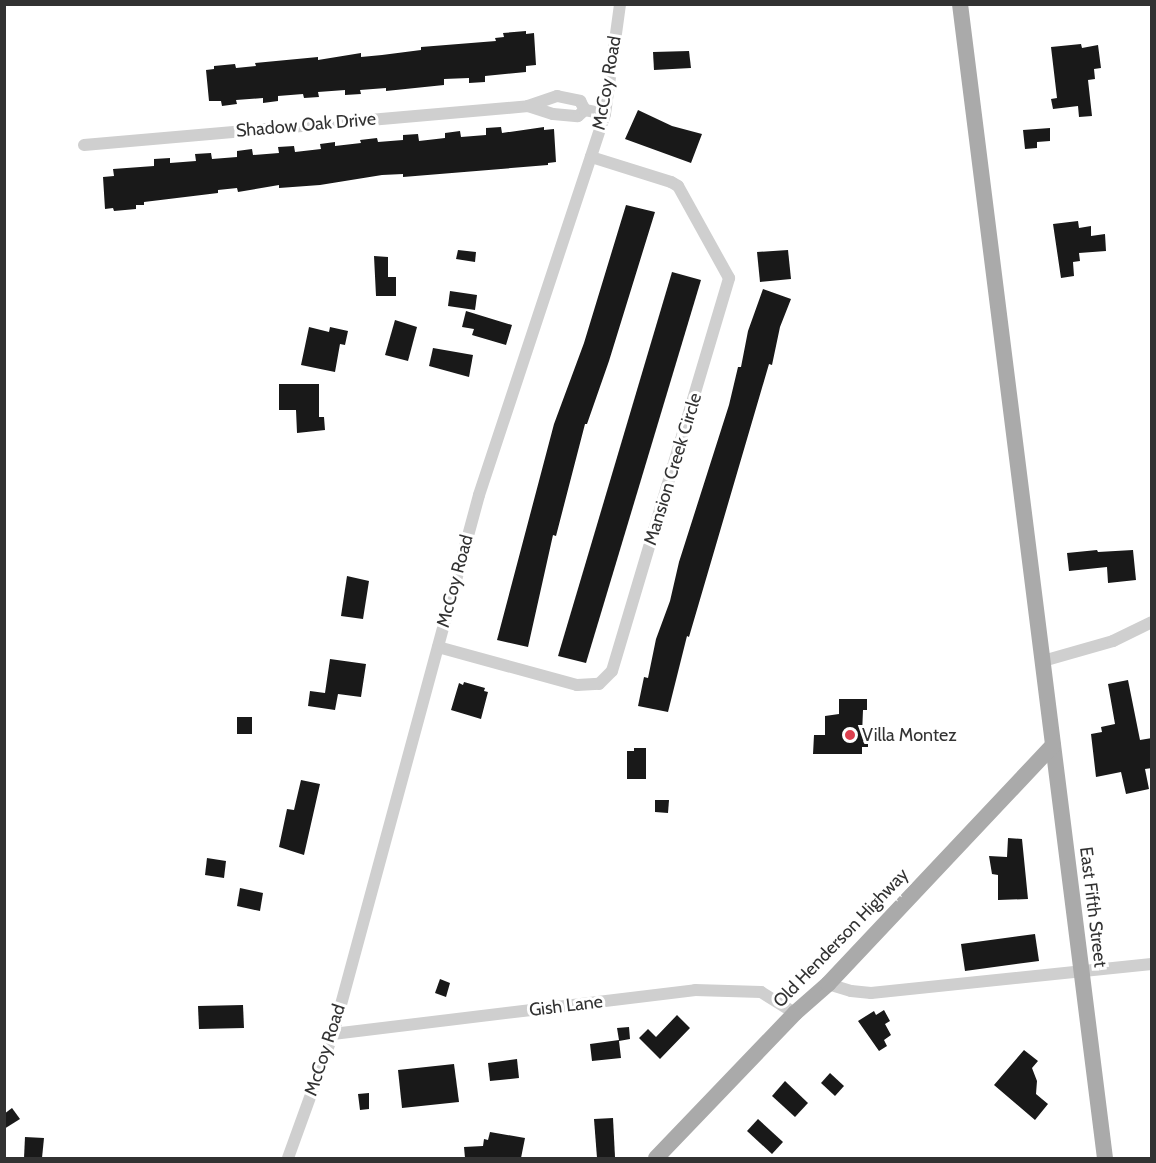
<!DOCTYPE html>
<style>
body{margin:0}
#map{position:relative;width:1156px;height:1163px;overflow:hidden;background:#fff;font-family:Cabin,sans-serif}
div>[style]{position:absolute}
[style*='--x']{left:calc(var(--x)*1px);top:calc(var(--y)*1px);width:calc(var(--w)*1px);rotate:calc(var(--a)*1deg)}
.building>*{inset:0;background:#191919}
.minor>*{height:12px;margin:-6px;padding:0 6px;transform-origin:6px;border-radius:6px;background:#cfcfcf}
.major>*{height:16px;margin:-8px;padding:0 8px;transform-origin:8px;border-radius:8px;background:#aaa}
.dots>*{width:16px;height:16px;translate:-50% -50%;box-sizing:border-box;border:3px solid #fff;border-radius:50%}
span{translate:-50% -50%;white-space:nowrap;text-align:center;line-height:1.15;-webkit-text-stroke:6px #fff;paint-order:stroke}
.street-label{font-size:18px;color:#323232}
.poi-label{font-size:18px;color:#323232}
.left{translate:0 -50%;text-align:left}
.frame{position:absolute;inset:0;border:6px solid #323232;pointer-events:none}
</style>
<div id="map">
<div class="building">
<i style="clip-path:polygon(526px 31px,526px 34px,534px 33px,536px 65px,526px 66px,526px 72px,485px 76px,485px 82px,469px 83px,469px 78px,444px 79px,444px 85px,386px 91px,386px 88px,360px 90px,361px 94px,345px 95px,345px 90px,318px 92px,319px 97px,304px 98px,303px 94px,278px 96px,278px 101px,263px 103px,263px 98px,236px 100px,237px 104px,222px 106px,221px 101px,209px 101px,206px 70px,214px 69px,214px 66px,235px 64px,236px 68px,256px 66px,255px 63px,318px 57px,318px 60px,361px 53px,361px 57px,382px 55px,421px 50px,421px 47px,496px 41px,495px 38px,504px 37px,503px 33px)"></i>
<i style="clip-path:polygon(1081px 44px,1082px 48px,1098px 45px,1101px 68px,1094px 69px,1095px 79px,1088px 80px,1092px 116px,1079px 117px,1078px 106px,1053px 109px,1051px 99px,1057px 98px,1051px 47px)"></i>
<i style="clip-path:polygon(689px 51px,691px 68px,654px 70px,653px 52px)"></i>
<i style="clip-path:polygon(638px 110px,672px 126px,702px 134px,691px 163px,625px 139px)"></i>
<i style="clip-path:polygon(501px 127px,502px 133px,544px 127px,544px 130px,554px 129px,556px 162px,548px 163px,548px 165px,403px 177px,403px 174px,382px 175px,320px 185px,279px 188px,279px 185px,238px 192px,237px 188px,218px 190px,218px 193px,144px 202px,144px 205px,136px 205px,136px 209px,114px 211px,113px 208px,105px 209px,103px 177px,114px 176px,113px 169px,154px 166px,154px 159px,170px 158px,170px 163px,196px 161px,195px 154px,211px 153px,212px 159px,237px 157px,237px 151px,252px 149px,253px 155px,279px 153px,278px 147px,294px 146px,295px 152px,321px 149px,320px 144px,335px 142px,335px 146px,361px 143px,360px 140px,377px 138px,378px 142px,403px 140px,403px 135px,418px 134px,419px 141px,445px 138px,445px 133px,460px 131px,461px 137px,486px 135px,486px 128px)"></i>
<i style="clip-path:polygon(1050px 128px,1050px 141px,1037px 142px,1037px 148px,1025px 149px,1023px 130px)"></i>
<i style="clip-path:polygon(626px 205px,655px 212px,609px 361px,587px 424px,585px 424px,556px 536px,553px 535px,528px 647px,497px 640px,554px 424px,584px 343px)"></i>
<i style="clip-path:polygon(1078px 221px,1079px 228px,1091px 226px,1091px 236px,1105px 234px,1106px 251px,1079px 253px,1080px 261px,1073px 262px,1074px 276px,1061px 278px,1053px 224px)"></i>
<i style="clip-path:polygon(458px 250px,476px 252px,475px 262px,456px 259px)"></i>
<i style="clip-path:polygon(788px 250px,791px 279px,760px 282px,757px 252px)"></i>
<i style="clip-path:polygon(374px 256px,388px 257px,388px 277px,396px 277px,396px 296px,376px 296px)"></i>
<i style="clip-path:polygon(672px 272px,701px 280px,586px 663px,558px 656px)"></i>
<i style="clip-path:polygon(763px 289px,791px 299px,780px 327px,772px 365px,769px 364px,689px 637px,687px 636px,668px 712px,638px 706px,644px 677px,648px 678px,656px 639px,670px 601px,679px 562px,729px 405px,738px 367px,741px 367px,748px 331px)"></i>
<i style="clip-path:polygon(450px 291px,477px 295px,475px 310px,448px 306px)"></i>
<i style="clip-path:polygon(466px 311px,512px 325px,506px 345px,472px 335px,474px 329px,462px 327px)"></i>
<i style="clip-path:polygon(395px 320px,417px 327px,408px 361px,385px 355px)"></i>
<i style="clip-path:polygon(309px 327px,329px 332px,330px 327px,348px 331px,345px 345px,340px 344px,335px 372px,301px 365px)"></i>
<i style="clip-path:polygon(433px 348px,473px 355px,469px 377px,429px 366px)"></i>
<i style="clip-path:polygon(279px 384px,319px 384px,319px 417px,324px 417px,325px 430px,297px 433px,296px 410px,279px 410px)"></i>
<i style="clip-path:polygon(1097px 550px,1098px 552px,1133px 550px,1136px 580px,1108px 583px,1107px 567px,1069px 571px,1067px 553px)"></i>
<i style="clip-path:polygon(347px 576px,369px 581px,363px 619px,341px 616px)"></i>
<i style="clip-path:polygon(330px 659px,366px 664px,361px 697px,338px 694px,335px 710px,308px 706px,310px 691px,325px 693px)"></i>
<i style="clip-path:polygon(1128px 680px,1140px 740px,1152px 738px,1152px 768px,1145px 769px,1149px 789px,1126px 794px,1121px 772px,1096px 777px,1091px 734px,1102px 732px,1101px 727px,1115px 724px,1108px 684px)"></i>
<i style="clip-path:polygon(464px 682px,485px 688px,484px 691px,488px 692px,481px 719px,451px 710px,459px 683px,463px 685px)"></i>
<i style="clip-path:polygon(839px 699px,867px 699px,867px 710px,863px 710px,862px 735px,868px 735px,868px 747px,862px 747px,862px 754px,813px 754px,814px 735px,825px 735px,825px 716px,839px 714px)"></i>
<i style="clip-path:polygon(237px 717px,252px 717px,252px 734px,237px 734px)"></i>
<i style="clip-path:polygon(634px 748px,646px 748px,646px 779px,627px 779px,627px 751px,634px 751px)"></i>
<i style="clip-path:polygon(301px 780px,320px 784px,304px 855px,279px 847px,287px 809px,294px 810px)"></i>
<i style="clip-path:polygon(655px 800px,669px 800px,668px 813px,655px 812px)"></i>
<i style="clip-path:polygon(1008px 838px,1022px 839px,1028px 899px,998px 900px,998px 875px,992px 874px,989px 856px,1007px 857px)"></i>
<i style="clip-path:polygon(207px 858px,226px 861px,224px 878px,205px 875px)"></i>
<i style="clip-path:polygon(240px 888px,263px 893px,260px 911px,237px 906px)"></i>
<i style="clip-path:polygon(1035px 934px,1039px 961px,965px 971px,961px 944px)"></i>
<i style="clip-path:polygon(440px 979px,450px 983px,446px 997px,435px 993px)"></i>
<i style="clip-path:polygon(243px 1005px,244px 1028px,199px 1029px,198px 1006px)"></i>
<i style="clip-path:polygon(884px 1010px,890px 1021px,885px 1024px,891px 1035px,884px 1040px,887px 1046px,879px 1051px,858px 1021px,874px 1011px,876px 1015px)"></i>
<i style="clip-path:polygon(677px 1015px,690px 1028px,660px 1059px,639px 1038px,648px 1029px,656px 1037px)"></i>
<i style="clip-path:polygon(629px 1027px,630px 1039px,619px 1041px,621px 1058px,592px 1061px,590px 1044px,619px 1040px,617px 1028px)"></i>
<i style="clip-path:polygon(1024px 1050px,1038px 1061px,1032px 1068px,1037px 1081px,1036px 1094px,1048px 1104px,1035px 1120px,994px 1085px)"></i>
<i style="clip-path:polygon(517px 1059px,519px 1078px,490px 1081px,488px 1063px)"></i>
<i style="clip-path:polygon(454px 1064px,459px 1102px,402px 1108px,398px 1070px)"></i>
<i style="clip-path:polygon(830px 1073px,844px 1086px,835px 1096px,821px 1083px)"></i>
<i style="clip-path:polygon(785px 1081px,808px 1103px,795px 1117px,772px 1096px)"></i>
<i style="clip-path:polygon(369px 1093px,369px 1109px,360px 1110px,358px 1094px)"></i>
<i style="clip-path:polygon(12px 1108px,20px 1119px,4px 1129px,4px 1114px)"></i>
<i style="clip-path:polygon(613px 1118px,615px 1157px,597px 1158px,594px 1119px)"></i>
<i style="clip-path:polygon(758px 1119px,783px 1142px,772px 1154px,747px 1131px)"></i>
<i style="clip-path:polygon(490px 1132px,525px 1138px,521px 1158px,465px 1158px,464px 1147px,483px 1146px,484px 1139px,488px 1140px)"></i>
<i style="clip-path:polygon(25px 1137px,44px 1138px,42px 1158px,24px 1158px)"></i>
</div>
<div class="minor">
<i style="--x:528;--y:106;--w:26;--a:18"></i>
<i style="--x:553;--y:114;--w:25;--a:5"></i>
<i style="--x:578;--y:116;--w:9;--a:-41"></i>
<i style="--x:84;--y:145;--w:446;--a:-5"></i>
<i style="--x:528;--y:106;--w:31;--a:-19"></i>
<i style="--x:557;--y:96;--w:24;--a:12"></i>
<i style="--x:580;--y:101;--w:10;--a:61"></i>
<i style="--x:585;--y:110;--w:20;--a:11"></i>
<i style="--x:438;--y:647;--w:144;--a:15.3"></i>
<i style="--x:577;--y:685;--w:22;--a:-3"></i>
<i style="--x:599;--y:684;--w:18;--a:-45"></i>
<i style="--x:612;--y:671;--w:410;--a:-73.4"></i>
<i style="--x:729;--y:278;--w:105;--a:-119"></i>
<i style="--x:678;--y:186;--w:8;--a:-150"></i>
<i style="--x:671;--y:182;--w:84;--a:-162.6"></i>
<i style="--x:1043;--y:661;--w:73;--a:-15.9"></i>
<i style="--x:1113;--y:641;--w:43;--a:-26"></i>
<i style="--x:828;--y:984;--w:24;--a:17"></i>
<i style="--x:851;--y:991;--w:20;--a:6"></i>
<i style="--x:871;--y:993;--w:282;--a:-5.9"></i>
<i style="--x:333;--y:1034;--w:365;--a:-6.9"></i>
<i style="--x:695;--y:990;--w:66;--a:1.7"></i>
<i style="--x:761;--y:992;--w:40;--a:32"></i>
<i style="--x:288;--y:1158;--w:132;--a:-70.1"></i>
<i style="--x:333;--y:1034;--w:558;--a:-74.84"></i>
<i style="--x:479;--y:495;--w:401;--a:-71.7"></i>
<i style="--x:605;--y:114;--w:111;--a:-82.2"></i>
</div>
<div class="major">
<i style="--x:960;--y:4;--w:1163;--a:82.84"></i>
<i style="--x:656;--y:1158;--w:201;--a:-46.2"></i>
<i style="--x:795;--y:1013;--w:44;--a:-41.3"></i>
<i style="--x:828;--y:984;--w:328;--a:-46.7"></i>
</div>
<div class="dots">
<i style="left:850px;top:735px;background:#dd404f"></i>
</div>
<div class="street-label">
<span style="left:607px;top:83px;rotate:-80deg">McCoy Road</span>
<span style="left:306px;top:125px;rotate:-5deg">Shadow Oak Drive</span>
<span style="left:673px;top:469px;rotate:-73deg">Mansion Creek Circle</span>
<span style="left:455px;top:581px;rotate:-75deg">McCoy Road</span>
<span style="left:1093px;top:907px;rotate:83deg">East Fifth Street</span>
<span style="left:841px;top:938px;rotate:-46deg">Old Henderson Highway</span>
<span style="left:566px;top:1006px;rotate:-7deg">Gish Lane</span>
<span style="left:325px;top:1050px;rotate:-72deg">McCoy Road</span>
</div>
<div class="poi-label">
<span class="left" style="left:862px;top:735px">Villa Montez</span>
</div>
<div class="frame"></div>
</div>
